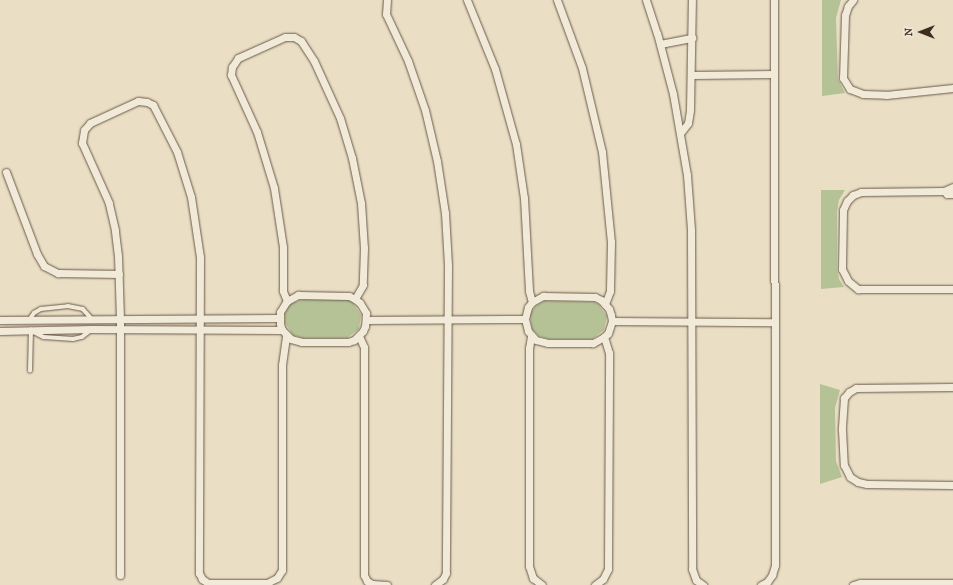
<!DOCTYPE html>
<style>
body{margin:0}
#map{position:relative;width:953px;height:585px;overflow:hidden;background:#eadfc5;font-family:"IM FELL French Canon",serif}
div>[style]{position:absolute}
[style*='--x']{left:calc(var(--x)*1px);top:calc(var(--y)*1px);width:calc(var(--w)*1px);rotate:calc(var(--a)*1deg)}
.green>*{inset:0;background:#b5c296}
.roads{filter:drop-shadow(0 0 1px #6a5948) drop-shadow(0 0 1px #6a5948)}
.lane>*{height:3.5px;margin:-1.75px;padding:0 1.75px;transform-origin:1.75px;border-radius:1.75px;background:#f1ead9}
.street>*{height:7px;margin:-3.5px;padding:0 3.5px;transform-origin:3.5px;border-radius:3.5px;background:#f1ead9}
span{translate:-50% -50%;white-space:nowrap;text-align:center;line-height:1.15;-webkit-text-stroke:4px #f1ead9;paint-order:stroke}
.north{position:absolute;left:901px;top:12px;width:40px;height:40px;-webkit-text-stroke:3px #f1ead9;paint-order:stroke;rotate:270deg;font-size:11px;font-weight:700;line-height:16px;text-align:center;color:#3f2c1f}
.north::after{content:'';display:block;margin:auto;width:14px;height:18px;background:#3f2c1f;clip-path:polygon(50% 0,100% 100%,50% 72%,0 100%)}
</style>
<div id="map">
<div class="green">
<i style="clip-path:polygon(822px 0,841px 0,836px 18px,838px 79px,845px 93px,822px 96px)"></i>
<i style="clip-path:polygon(821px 190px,845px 190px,839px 200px,837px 212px,837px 269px,839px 279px,844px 287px,821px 289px)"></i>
<i style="clip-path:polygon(304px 299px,348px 300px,353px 303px,361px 315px,359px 329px,347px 338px,303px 338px,293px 335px,285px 323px,285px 313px,290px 304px)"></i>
<i style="clip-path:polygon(544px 301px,594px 302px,598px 304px,607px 316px,604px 330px,592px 339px,548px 339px,539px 336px,532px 329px,530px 314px,536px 306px)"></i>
<i style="clip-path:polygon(820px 384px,840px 390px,835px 408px,836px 461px,842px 477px,820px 484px)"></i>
</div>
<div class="roads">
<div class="lane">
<i style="--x:30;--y:319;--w:7;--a:-56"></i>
<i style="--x:34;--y:313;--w:8;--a:-30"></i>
<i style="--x:41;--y:309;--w:27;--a:-6"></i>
<i style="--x:68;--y:306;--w:15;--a:11"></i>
<i style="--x:83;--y:309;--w:12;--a:48"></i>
<i style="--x:32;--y:331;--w:13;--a:27"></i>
<i style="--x:44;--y:337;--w:29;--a:4"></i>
<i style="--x:73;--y:339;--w:9;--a:-13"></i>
<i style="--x:82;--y:337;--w:11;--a:-38"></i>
<i style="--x:30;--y:371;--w:41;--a:-88.6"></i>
</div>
<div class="street">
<i style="--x:387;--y:0;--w:14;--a:94"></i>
<i style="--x:386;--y:14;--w:52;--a:64.9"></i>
<i style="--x:408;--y:61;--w:52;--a:70.9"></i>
<i style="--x:425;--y:110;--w:52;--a:76.8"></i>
<i style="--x:437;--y:161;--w:53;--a:81.3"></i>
<i style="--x:445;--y:213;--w:52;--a:86.7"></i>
<i style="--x:448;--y:265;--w:308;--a:90.4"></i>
<i style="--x:446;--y:573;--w:7;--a:117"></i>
<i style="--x:443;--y:579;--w:10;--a:143"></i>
<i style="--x:467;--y:0;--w:74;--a:67.9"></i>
<i style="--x:495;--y:69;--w:78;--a:74.4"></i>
<i style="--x:516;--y:144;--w:55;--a:81.6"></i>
<i style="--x:524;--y:198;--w:93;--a:86.9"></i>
<i style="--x:529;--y:291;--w:11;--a:75"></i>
<i style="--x:557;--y:0;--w:72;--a:69.8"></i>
<i style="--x:582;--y:68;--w:86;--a:76.6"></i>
<i style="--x:602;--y:152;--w:90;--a:84.3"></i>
<i style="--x:611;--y:242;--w:49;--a:91.2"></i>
<i style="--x:610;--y:291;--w:14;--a:111"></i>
<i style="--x:646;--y:0;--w:35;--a:72"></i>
<i style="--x:657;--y:33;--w:63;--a:75.3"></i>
<i style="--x:673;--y:94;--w:82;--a:80.2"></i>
<i style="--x:687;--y:175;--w:55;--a:85.8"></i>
<i style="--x:691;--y:230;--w:339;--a:89.8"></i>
<i style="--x:692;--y:569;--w:12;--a:70"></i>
<i style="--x:696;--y:580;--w:9;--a:36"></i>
<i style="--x:853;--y:0;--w:8;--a:130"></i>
<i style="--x:848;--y:6;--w:9;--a:108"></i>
<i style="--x:845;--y:15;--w:63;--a:91.8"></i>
<i style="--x:843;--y:78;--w:13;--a:58"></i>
<i style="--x:850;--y:89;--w:14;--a:21"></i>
<i style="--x:863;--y:94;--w:23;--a:2"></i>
<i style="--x:886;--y:95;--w:67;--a:-6"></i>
<i style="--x:660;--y:44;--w:33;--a:-11"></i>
<i style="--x:692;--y:75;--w:82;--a:-0.7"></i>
<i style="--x:681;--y:132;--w:11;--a:-52"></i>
<i style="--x:688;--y:123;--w:13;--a:-81"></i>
<i style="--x:690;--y:110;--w:110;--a:-89"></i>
<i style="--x:6;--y:172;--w:88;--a:69.3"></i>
<i style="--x:37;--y:254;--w:14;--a:60"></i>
<i style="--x:44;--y:266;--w:16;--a:27"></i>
<i style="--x:58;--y:273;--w:61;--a:0.9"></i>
<i style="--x:944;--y:191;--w:10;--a:-24"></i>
<i style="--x:953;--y:194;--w:6;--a:180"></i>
<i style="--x:947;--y:194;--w:4;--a:-135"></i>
<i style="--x:944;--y:191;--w:83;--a:179.3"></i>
<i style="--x:861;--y:192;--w:9;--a:159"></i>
<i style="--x:853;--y:195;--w:8;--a:135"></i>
<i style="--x:847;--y:201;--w:10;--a:114"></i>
<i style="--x:843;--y:210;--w:59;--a:91"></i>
<i style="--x:842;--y:269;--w:13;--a:63"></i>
<i style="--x:848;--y:281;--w:13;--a:39"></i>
<i style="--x:858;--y:289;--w:95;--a:0"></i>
<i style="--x:298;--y:295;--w:51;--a:1.1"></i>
<i style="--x:349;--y:296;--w:7;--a:27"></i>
<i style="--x:355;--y:299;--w:6;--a:39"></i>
<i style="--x:360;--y:303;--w:12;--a:59"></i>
<i style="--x:366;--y:313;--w:13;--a:94"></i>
<i style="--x:365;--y:326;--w:5;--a:112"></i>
<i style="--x:363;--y:331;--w:13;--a:135"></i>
<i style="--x:354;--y:340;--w:6;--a:162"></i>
<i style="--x:348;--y:342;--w:46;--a:180"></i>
<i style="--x:302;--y:342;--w:11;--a:-165"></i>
<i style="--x:291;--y:339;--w:13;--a:-135"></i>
<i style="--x:282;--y:330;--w:6;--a:-108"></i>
<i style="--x:280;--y:324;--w:12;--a:-90"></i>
<i style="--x:280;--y:312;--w:13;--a:-58"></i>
<i style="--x:287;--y:301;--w:13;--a:-29"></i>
<i style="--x:543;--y:296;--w:52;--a:1.1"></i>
<i style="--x:595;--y:297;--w:7;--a:27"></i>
<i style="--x:601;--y:300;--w:12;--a:48"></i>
<i style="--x:609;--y:309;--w:6;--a:72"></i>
<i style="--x:611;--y:315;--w:6;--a:81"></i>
<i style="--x:612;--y:321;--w:13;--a:108"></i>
<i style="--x:608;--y:333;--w:6;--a:135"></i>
<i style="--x:604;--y:337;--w:13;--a:151"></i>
<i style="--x:593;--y:343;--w:45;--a:180"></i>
<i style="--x:548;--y:343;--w:12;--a:-166"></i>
<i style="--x:536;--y:340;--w:12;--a:-132"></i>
<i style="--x:528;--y:331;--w:12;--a:-104"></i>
<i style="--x:525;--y:319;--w:12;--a:-76"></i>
<i style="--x:528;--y:307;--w:6;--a:-51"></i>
<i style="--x:532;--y:302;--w:13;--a:-29"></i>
<i style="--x:287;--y:301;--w:11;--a:-112"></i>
<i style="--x:283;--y:291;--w:44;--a:-90"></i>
<i style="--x:283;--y:247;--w:60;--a:-98.7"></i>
<i style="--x:274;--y:188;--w:59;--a:-106.9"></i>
<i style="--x:257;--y:132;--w:63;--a:-114.5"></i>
<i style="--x:231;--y:75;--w:8;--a:-83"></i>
<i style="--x:232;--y:67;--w:11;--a:-56"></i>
<i style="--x:238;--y:58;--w:51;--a:-24.1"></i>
<i style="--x:285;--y:37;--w:9;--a:0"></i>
<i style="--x:294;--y:37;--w:8;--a:30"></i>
<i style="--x:301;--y:41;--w:24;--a:57"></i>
<i style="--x:314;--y:61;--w:63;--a:65.5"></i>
<i style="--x:340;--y:118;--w:42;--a:73.3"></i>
<i style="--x:352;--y:158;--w:46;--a:78.7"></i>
<i style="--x:361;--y:203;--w:45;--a:86.2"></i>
<i style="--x:364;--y:248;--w:37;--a:92"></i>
<i style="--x:363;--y:285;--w:16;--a:120"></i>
<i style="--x:0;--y:320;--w:279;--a:-0.4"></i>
<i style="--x:366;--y:320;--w:159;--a:-0.4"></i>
<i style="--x:612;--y:321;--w:162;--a:0.4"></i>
<i style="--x:0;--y:331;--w:91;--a:-1.3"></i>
<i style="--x:91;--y:329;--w:191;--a:0.3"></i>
<i style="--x:359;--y:336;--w:12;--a:66"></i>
<i style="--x:364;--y:347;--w:228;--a:90"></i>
<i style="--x:364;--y:575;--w:7;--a:63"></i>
<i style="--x:367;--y:581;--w:6;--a:31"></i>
<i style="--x:372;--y:584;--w:15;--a:4"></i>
<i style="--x:531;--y:336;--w:12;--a:99"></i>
<i style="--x:529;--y:348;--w:218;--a:90"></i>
<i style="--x:529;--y:566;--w:13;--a:72"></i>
<i style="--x:533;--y:578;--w:11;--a:38"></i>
<i style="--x:953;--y:387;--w:97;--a:179.4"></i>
<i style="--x:856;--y:388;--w:8;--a:150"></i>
<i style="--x:849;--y:392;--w:8;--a:130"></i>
<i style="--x:844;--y:398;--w:32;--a:94"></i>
<i style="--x:842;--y:430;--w:35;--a:87"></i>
<i style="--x:844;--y:465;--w:13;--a:63"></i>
<i style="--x:850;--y:477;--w:9;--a:32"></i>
<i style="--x:858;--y:482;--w:9;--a:13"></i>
<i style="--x:867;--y:484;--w:86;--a:0.7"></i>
<i style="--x:120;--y:575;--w:256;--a:-90"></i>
<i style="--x:120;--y:319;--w:63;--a:-91.8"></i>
<i style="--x:118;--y:256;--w:26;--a:-97"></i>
<i style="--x:115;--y:230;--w:28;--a:-103"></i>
<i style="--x:109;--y:203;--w:66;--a:-114.2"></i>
<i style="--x:82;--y:143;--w:13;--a:-81"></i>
<i style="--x:84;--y:130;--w:9;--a:-49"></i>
<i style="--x:90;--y:123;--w:53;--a:-24.6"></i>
<i style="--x:138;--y:101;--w:9;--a:6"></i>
<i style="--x:147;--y:102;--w:7;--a:27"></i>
<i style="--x:153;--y:105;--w:53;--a:62.9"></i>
<i style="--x:177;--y:152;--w:47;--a:72.7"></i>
<i style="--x:191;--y:197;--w:61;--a:81.5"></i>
<i style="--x:200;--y:257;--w:316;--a:90.2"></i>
<i style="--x:199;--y:573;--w:7;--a:63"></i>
<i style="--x:202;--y:579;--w:7;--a:34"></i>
<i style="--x:208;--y:583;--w:59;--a:0"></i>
<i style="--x:267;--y:583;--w:11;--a:-27"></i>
<i style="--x:277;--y:578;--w:9;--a:-58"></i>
<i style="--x:282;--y:570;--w:205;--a:-90"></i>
<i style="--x:282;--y:365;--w:30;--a:-82"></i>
<i style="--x:595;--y:585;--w:10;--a:-37"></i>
<i style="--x:603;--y:579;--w:11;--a:-63"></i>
<i style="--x:608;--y:569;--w:216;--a:-89.7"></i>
<i style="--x:609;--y:353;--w:17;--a:-107"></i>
<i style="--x:761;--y:585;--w:7;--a:-27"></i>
<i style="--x:767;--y:582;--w:9;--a:-54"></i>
<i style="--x:772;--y:575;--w:10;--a:-73"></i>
<i style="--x:775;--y:565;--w:565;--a:-90.1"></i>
<i style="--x:853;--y:585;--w:7;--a:-16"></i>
<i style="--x:860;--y:583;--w:93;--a:0"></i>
</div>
</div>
<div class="north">N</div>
</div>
